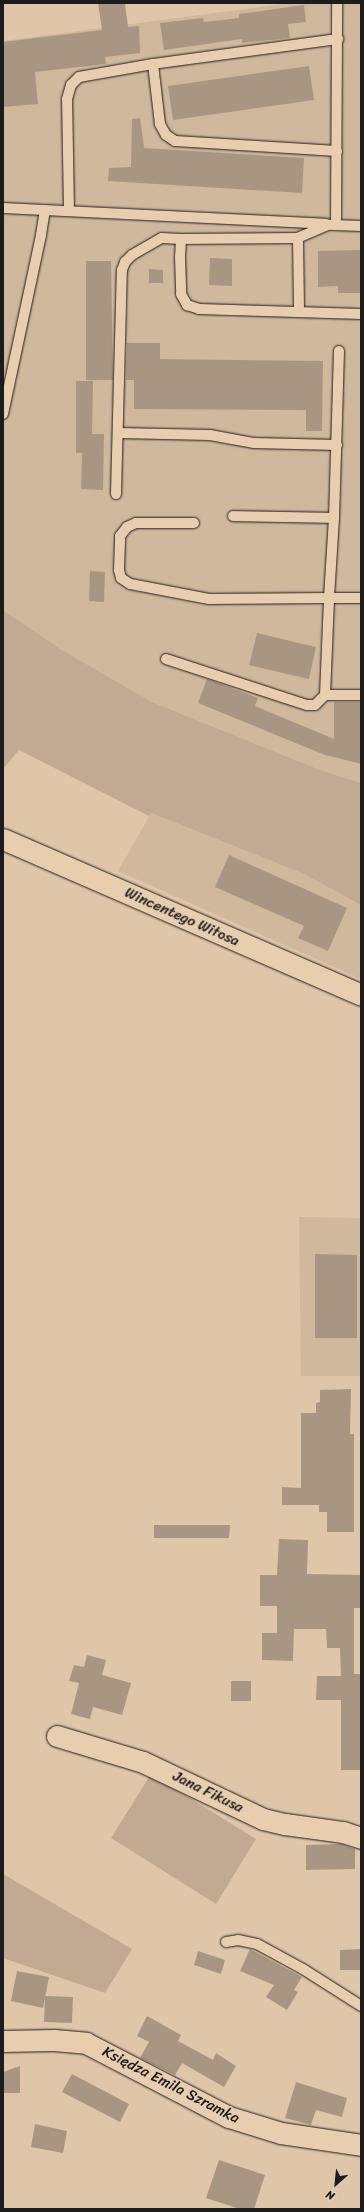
<!DOCTYPE html>
<meta charset="utf-8">
<style>
body{margin:0}
#map{position:relative;width:364px;height:2212px;overflow:hidden;background:#e0c6a9;font-family:Sriracha,sans-serif}
div>[style]{position:absolute}
[style*='--x']{left:calc(var(--x)*1px);top:calc(var(--y)*1px);width:calc(var(--w)*1px);rotate:calc(var(--a)*1deg)}
.built>*{inset:0;background:#d0b89d}
.green>*{inset:0;background:#c0aa92}
.building>*{inset:0;background:#a99682}
.roads{filter:drop-shadow(0 0 1px #1c1c1c) drop-shadow(0 0 1px #1c1c1c)}
.lane>*{height:10px;margin:-5px;padding:0 5px;transform-origin:5px;border-radius:5px;background:#e8cdaf}
.street>*{height:21px;margin:-10.5px;padding:0 10.5px;transform-origin:10.5px;border-radius:10.5px;background:#e8cdaf}
span{translate:-50% -50%;white-space:nowrap;text-align:center;line-height:1.15;-webkit-text-stroke:3px #e8cdaf;paint-order:stroke}
.street-label{font-size:15px;color:#1c1c1c}
.frame{position:absolute;inset:0;border:4px solid #1c1c1c;pointer-events:none}
.north{position:absolute;left:316px;top:2164px;width:40px;height:40px;-webkit-text-stroke:3px #e8cdaf;paint-order:stroke;rotate:207deg;font-size:11px;font-weight:700;line-height:16px;text-align:center;color:#1c1c1c}
.north::after{content:'';display:block;margin:auto;width:14px;height:18px;background:#1c1c1c;clip-path:polygon(50% 0,100% 100%,50% 72%,0 100%)}
</style>
<div id="map">
<div class="built">
<i style="clip-path:polygon(290px 3px,361px 3px,361px 783px,320px 770px,152px 702px,62px 650px,3px 610px,3px 41px)"></i>
<i style="clip-path:polygon(151px 813px,304px 874px,361px 905px,361px 979px,118px 871px)"></i>
<i style="clip-path:polygon(299px 1217px,361px 1218px,361px 1376px,301px 1376px)"></i>
</div>
<div class="green">
<i style="clip-path:polygon(3px 610px,62px 650px,152px 702px,320px 770px,361px 783px,361px 905px,304px 874px,151px 813px,149px 816px,19px 750px,3px 769px)"></i>
<i style="clip-path:polygon(151px 1774px,256px 1839px,216px 1904px,111px 1838px)"></i>
<i style="clip-path:polygon(3px 1874px,132px 1949px,105px 1993px,3px 1958px)"></i>
</div>
<div class="building">
<i style="clip-path:polygon(98px 3px,125px 3px,128px 27px,139px 26px,140px 53px,105px 57px,106px 64px,35px 72px,38px 104px,3px 107px,3px 42px,102px 30px)"></i>
<i style="clip-path:polygon(304px 5px,306px 22px,288px 24px,290px 38px,242px 43px,242px 39px,164px 50px,160px 23px,203px 18px,204px 22px,239px 18px,239px 14px)"></i>
<i style="clip-path:polygon(309px 66px,314px 100px,173px 120px,168px 86px)"></i>
<i style="clip-path:polygon(140px 118px,144px 148px,304px 158px,302px 193px,108px 181px,109px 168px,131px 167px,132px 119px)"></i>
<i style="clip-path:polygon(361px 250px,360px 293px,338px 293px,338px 286px,318px 287px,318px 251px)"></i>
<i style="clip-path:polygon(210px 258px,232px 259px,232px 286px,209px 285px)"></i>
<i style="clip-path:polygon(86px 261px,111px 261px,113px 380px,86px 380px)"></i>
<i style="clip-path:polygon(149px 269px,163px 270px,163px 283px,149px 283px)"></i>
<i style="clip-path:polygon(127px 343px,160px 343px,160px 359px,323px 361px,322px 431px,306px 431px,306px 410px,134px 409px,134px 380px,126px 380px)"></i>
<i style="clip-path:polygon(76px 381px,93px 381px,92px 434px,104px 434px,103px 490px,81px 489px,82px 453px,76px 453px)"></i>
<i style="clip-path:polygon(90px 571px,105px 572px,104px 602px,89px 601px)"></i>
<i style="clip-path:polygon(257px 633px,316px 647px,309px 679px,249px 665px)"></i>
<i style="clip-path:polygon(207px 679px,258px 698px,255px 706px,334px 739px,334px 702px,361px 702px,361px 764px,325px 755px,198px 703px)"></i>
<i style="clip-path:polygon(229px 855px,347px 908px,328px 951px,298px 938px,304px 926px,215px 887px)"></i>
<i style="clip-path:polygon(315px 1254px,357px 1255px,357px 1338px,315px 1338px)"></i>
<i style="clip-path:polygon(351px 1389px,350px 1434px,354px 1434px,354px 1532px,327px 1532px,327px 1512px,319px 1512px,319px 1505px,282px 1505px,282px 1487px,301px 1488px,301px 1413px,316px 1413px,316px 1403px,320px 1402px,320px 1390px)"></i>
<i style="clip-path:polygon(154px 1525px,230px 1525px,229px 1538px,154px 1538px)"></i>
<i style="clip-path:polygon(279px 1539px,308px 1540px,307px 1574px,361px 1575px,361px 1608px,354px 1608px,354px 1674px,361px 1674px,361px 1770px,341px 1770px,341px 1700px,316px 1700px,317px 1676px,341px 1676px,340px 1648px,327px 1648px,326px 1629px,294px 1629px,293px 1661px,262px 1660px,262px 1633px,277px 1633px,277px 1606px,260px 1606px,260px 1575px,277px 1575px)"></i>
<i style="clip-path:polygon(87px 1655px,106px 1660px,102px 1675px,131px 1683px,122px 1715px,93px 1707px,90px 1719px,71px 1714px,79px 1683px,69px 1681px,74px 1665px,84px 1667px)"></i>
<i style="clip-path:polygon(231px 1681px,251px 1681px,251px 1701px,231px 1701px)"></i>
<i style="clip-path:polygon(341px 1844px,355px 1849px,355px 1869px,306px 1870px,306px 1845px)"></i>
<i style="clip-path:polygon(250px 1949px,302px 1977px,294px 1990px,298px 1992px,287px 2010px,266px 1997px,274px 1985px,240px 1971px)"></i>
<i style="clip-path:polygon(361px 1949px,361px 1970px,340px 1970px,340px 1950px)"></i>
<i style="clip-path:polygon(198px 1951px,225px 1960px,221px 1974px,194px 1965px)"></i>
<i style="clip-path:polygon(17px 1971px,49px 1977px,43px 2008px,11px 2001px)"></i>
<i style="clip-path:polygon(45px 1996px,73px 1997px,72px 2023px,44px 2022px)"></i>
<i style="clip-path:polygon(147px 2016px,181px 2035px,178px 2041px,213px 2060px,216px 2053px,236px 2066px,224px 2087px,182px 2063px,175px 2075px,140px 2058px,149px 2042px,137px 2036px)"></i>
<i style="clip-path:polygon(20px 2066px,20px 2093px,3px 2093px,3px 2072px)"></i>
<i style="clip-path:polygon(72px 2074px,129px 2104px,120px 2122px,62px 2092px)"></i>
<i style="clip-path:polygon(296px 2082px,347px 2098px,342px 2117px,316px 2110px,311px 2125px,285px 2118px)"></i>
<i style="clip-path:polygon(35px 2124px,67px 2131px,63px 2153px,31px 2147px)"></i>
<i style="clip-path:polygon(219px 2160px,265px 2175px,254px 2209px,240px 2209px,206px 2198px)"></i>
</div>
<div class="roads">
<div class="lane">
<i style="--x:337;--y:151;--w:162;--a:-176.5"></i>
<i style="--x:175;--y:141;--w:11;--a:-146"></i>
<i style="--x:166;--y:135;--w:13;--a:-119"></i>
<i style="--x:160;--y:124;--w:60;--a:-96.7"></i>
<i style="--x:153;--y:64;--w:187;--a:-7.7"></i>
<i style="--x:3;--y:208;--w:323;--a:2.8"></i>
<i style="--x:69;--y:211;--w:112;--a:-91"></i>
<i style="--x:67;--y:99;--w:15;--a:-74"></i>
<i style="--x:71;--y:85;--w:11;--a:-45"></i>
<i style="--x:79;--y:77;--w:75;--a:-10"></i>
<i style="--x:336;--y:225;--w:222;--a:-89.7"></i>
<i style="--x:361;--y:226;--w:33;--a:-178"></i>
<i style="--x:328;--y:225;--w:33;--a:157"></i>
<i style="--x:298;--y:238;--w:117;--a:179.5"></i>
<i style="--x:181;--y:239;--w:18;--a:93"></i>
<i style="--x:180;--y:257;--w:37;--a:88"></i>
<i style="--x:181;--y:294;--w:13;--a:61"></i>
<i style="--x:187;--y:305;--w:13;--a:18"></i>
<i style="--x:199;--y:309;--w:162;--a:1.8"></i>
<i style="--x:298;--y:238;--w:74;--a:89.2"></i>
<i style="--x:339;--y:351;--w:167;--a:91.7"></i>
<i style="--x:334;--y:518;--w:80;--a:93.6"></i>
<i style="--x:329;--y:598;--w:32;--a:0"></i>
<i style="--x:3;--y:414;--w:183;--a:-78"></i>
<i style="--x:41;--y:235;--w:25;--a:-81"></i>
<i style="--x:119;--y:433;--w:91;--a:1.3"></i>
<i style="--x:210;--y:435;--w:45;--a:10.3"></i>
<i style="--x:254;--y:443;--w:83;--a:1.4"></i>
<i style="--x:116;--y:494;--w:224;--a:-88.5"></i>
<i style="--x:122;--y:270;--w:9;--a:-69"></i>
<i style="--x:125;--y:262;--w:10;--a:-45"></i>
<i style="--x:132;--y:255;--w:34;--a:-30"></i>
<i style="--x:162;--y:238;--w:19;--a:3"></i>
<i style="--x:233;--y:516;--w:101;--a:1.1"></i>
<i style="--x:166;--y:659;--w:148;--a:18.1"></i>
<i style="--x:307;--y:705;--w:8;--a:0"></i>
<i style="--x:315;--y:705;--w:14;--a:-45"></i>
<i style="--x:325;--y:695;--w:97;--a:-87.6"></i>
<i style="--x:329;--y:598;--w:120;--a:179.5"></i>
<i style="--x:209;--y:599;--w:80;--a:-169.2"></i>
<i style="--x:130;--y:584;--w:11;--a:-146"></i>
<i style="--x:121;--y:578;--w:8;--a:-104"></i>
<i style="--x:119;--y:570;--w:34;--a:-88"></i>
<i style="--x:120;--y:536;--w:11;--a:-52"></i>
<i style="--x:127;--y:527;--w:10;--a:-24"></i>
<i style="--x:136;--y:523;--w:58;--a:0"></i>
<i style="--x:325;--y:695;--w:36;--a:0"></i>
<i style="--x:226;--y:1942;--w:12;--a:-9"></i>
<i style="--x:238;--y:1940;--w:19;--a:12"></i>
<i style="--x:257;--y:1944;--w:52;--a:28.5"></i>
<i style="--x:303;--y:1969;--w:69;--a:32.5"></i>
</div>
<div class="street">
<i style="--x:3;--y:839;--w:391;--a:23.5"></i>
<i style="--x:57;--y:1736;--w:90;--a:16.8"></i>
<i style="--x:143;--y:1762;--w:133;--a:25.4"></i>
<i style="--x:263;--y:1819;--w:23;--a:13"></i>
<i style="--x:285;--y:1824;--w:59;--a:7.9"></i>
<i style="--x:343;--y:1832;--w:19;--a:18"></i>
<i style="--x:3;--y:2041;--w:51;--a:-1.1"></i>
<i style="--x:54;--y:2040;--w:32;--a:5"></i>
<i style="--x:86;--y:2043;--w:161;--a:27.4"></i>
<i style="--x:229;--y:2117;--w:54;--a:17.1"></i>
<i style="--x:281;--y:2133;--w:81;--a:8.5"></i>
</div>
</div>
<div class="street-label">
<span style="left:182px;top:917px;rotate:24deg">Wincentego Witosa</span>
<span style="left:208px;top:1792px;rotate:26deg">Jana Fikusa</span>
<span style="left:171px;top:2085px;rotate:27deg">Księdza Emila Szramka</span>
</div>
<div class="frame"></div>
<div class="north">N</div>
</div>
